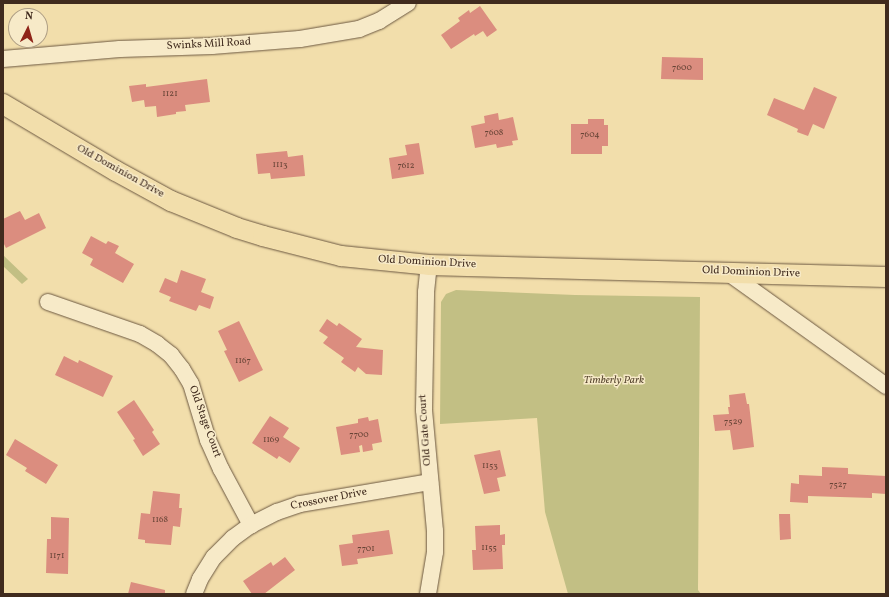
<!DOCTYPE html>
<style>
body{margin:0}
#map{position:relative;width:889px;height:597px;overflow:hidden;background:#f2deab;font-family:Vollkorn,serif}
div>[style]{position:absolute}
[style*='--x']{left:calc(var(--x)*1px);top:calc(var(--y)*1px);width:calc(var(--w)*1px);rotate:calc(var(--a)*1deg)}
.green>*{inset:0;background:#c2bf84}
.building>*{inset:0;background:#db8d7f}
.roads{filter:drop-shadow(0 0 1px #6c5841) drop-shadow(0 0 1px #6c5841)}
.minor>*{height:16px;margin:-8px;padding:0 8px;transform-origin:8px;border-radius:8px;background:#f7eac8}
.major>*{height:20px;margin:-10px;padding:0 10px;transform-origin:10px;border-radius:10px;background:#f2deab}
span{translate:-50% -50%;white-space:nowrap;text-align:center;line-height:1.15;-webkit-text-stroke:3px #f7eac8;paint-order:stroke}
.number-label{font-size:9px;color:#674436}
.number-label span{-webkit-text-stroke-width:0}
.street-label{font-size:11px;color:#402b1e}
.park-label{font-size:11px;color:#5a4932;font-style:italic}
.frame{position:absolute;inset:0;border:4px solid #402b1e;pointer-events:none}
.north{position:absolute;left:8px;top:8px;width:40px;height:40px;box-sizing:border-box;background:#f7eac8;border:1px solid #ae9e84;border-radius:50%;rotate:5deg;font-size:11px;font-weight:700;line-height:16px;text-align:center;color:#402b1e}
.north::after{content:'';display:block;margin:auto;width:14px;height:18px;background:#8f2418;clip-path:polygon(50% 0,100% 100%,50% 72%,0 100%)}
</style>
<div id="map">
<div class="green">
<i style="clip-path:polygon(3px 255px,28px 279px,22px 284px,3px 266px)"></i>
<i style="clip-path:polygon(456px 290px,575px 295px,700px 297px,698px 590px,701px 594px,568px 594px,545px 512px,537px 418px,440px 424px,441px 302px,446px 294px)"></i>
</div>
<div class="building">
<i style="clip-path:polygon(480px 6px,497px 30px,487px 37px,483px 31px,475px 36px,474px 34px,451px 49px,441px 35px,460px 21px,458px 18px,469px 10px,470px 13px)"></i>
<i style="clip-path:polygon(662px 57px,703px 58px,703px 80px,661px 79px)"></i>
<i style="clip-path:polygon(207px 79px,210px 102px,185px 105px,186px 111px,176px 112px,176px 114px,157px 117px,156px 106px,145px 107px,144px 100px,132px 102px,129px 86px,146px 84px,146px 87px)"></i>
<i style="clip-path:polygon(814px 87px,837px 97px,824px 129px,813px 124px,808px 136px,797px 132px,798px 129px,767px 115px,774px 98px,804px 110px)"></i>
<i style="clip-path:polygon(498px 113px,499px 120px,513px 117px,518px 140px,512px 141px,513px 145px,497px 148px,496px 144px,475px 148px,471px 126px,485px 123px,484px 116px)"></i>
<i style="clip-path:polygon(588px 119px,604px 119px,604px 125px,608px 125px,608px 146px,602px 146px,602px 154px,571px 154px,571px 124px,588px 124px)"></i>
<i style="clip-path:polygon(419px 143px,424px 174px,392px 179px,389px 158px,407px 155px,405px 145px)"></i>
<i style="clip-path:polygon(287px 151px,288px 157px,303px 155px,305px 176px,271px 179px,270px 173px,258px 174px,256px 154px)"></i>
<i style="clip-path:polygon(20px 211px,25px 220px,39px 213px,46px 228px,6px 248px,3px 242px,3px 219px)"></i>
<i style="clip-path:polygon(91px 236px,106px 244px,108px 241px,119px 246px,115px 253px,134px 264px,123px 283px,90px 265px,93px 259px,82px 253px)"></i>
<i style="clip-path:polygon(181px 270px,206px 279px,201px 292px,214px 297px,210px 309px,199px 305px,196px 311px,169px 301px,171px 297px,159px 292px,165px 278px,177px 283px)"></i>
<i style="clip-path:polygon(327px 319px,337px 326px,339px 323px,362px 339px,356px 347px,383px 350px,382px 375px,366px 374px,358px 367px,355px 372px,341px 362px,344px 358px,323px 343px,328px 337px,319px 331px)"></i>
<i style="clip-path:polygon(239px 321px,263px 370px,239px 382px,224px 351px,227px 350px,218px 331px)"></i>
<i style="clip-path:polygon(64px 356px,78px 363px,79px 360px,113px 376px,103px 397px,55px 375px)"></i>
<i style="clip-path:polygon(745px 393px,747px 404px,749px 404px,754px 447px,733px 450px,730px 430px,715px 431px,713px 415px,729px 414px,728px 407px,730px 407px,729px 395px)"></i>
<i style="clip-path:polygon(134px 400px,154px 430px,152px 432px,160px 444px,143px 456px,133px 440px,135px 439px,117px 412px)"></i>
<i style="clip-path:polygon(270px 416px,289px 428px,283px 437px,300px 448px,290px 463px,279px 456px,277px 459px,252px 443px)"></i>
<i style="clip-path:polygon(368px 417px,369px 421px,378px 419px,382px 442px,372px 444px,373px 450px,363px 452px,362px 445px,359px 446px,360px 452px,341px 455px,336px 427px,358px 423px,358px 419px)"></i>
<i style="clip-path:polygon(15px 439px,58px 465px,46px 484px,25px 471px,27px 468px,6px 455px)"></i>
<i style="clip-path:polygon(500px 450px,506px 476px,497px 478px,500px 491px,484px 494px,474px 455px)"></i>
<i style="clip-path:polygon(822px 467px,848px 468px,848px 474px,886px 476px,886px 494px,872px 493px,872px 498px,808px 496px,808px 503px,790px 502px,791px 483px,799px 484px,799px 475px,822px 476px)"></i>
<i style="clip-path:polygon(153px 491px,180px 494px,179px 508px,182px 508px,180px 527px,173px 526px,171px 545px,145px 543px,145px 540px,138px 539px,141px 513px,150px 514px)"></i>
<i style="clip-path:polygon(779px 514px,790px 514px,791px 539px,780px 540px)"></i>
<i style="clip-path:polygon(51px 517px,69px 518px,68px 574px,46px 573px,47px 539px,51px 539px)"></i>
<i style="clip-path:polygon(500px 525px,500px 535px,505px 534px,505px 545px,502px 545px,503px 569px,473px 570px,472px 550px,476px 550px,475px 526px)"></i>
<i style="clip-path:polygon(389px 530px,393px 554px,357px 559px,358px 564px,342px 566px,339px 545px,353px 543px,352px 535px)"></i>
<i style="clip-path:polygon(285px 557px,295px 570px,264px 594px,252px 594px,243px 581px,271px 562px,273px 566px)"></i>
<i style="clip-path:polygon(131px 582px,165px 590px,165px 594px,128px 594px)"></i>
</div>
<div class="roads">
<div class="minor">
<i style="--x:3;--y:59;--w:117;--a:-4.9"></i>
<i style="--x:120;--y:49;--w:92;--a:-1.9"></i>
<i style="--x:212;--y:46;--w:88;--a:-4.5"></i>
<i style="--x:300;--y:39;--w:60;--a:-9.6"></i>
<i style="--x:359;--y:29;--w:22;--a:-22"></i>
<i style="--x:379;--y:21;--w:34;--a:-32"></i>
<i style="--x:727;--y:272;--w:196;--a:35.6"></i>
<i style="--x:48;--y:302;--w:97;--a:19.2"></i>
<i style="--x:140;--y:334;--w:20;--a:30"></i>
<i style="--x:157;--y:344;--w:18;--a:38"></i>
<i style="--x:171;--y:355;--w:18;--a:52"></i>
<i style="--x:182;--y:369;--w:17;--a:59"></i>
<i style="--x:191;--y:384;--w:59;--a:73.1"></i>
<i style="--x:208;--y:440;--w:32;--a:66"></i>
<i style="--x:221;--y:469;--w:64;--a:61.8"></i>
<i style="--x:194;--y:594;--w:16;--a:-68"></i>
<i style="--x:200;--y:579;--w:26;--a:-58"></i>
<i style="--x:214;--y:557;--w:27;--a:-45"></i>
<i style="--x:233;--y:538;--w:22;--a:-36"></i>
<i style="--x:251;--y:525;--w:29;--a:-27"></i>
<i style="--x:277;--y:512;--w:24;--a:-19"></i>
<i style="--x:300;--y:504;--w:132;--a:-9.6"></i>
<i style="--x:428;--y:594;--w:43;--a:-80.5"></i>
<i style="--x:435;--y:552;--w:21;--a:-90"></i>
<i style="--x:435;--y:531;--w:121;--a:-95.2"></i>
<i style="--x:424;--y:410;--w:118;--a:-89"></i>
<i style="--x:426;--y:292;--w:27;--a:-84"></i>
</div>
<div class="major">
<i style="--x:3;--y:104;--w:131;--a:30.7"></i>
<i style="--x:116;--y:171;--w:63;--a:28.6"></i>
<i style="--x:171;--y:201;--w:71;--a:22.2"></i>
<i style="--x:237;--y:228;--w:27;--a:17"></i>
<i style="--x:263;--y:236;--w:81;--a:14.4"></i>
<i style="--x:341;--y:256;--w:88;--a:5.8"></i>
<i style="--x:429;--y:265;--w:457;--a:1.5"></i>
</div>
</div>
<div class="number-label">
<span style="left:682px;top:68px">7600</span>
<span style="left:170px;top:94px">1121</span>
<span style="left:494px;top:133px">7608</span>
<span style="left:590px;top:135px">7604</span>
<span style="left:280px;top:165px">1113</span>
<span style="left:406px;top:166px">7612</span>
<span style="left:243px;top:361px">1167</span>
<span style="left:733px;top:422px">7529</span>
<span style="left:359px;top:435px">7700</span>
<span style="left:271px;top:440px">1169</span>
<span style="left:490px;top:466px">1153</span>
<span style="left:838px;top:485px">7527</span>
<span style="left:160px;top:520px">1168</span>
<span style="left:489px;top:548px">1155</span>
<span style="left:366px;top:549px">7701</span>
<span style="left:57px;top:556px">1171</span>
</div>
<div class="street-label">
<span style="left:209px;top:45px;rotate:-3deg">Swinks Mill Road</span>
<span style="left:120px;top:172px;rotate:29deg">Old Dominion Drive</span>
<span style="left:427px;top:263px;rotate:3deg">Old Dominion Drive</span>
<span style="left:751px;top:273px;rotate:2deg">Old Dominion Drive</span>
<span style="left:204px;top:422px;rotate:70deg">Old Stage Court</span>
<span style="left:426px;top:430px;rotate:-94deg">Old Gate Court</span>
<span style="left:329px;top:500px;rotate:-11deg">Crossover Drive</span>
</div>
<div class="park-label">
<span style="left:614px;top:381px">Timberly Park</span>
</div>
<div class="frame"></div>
<div class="north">N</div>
</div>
